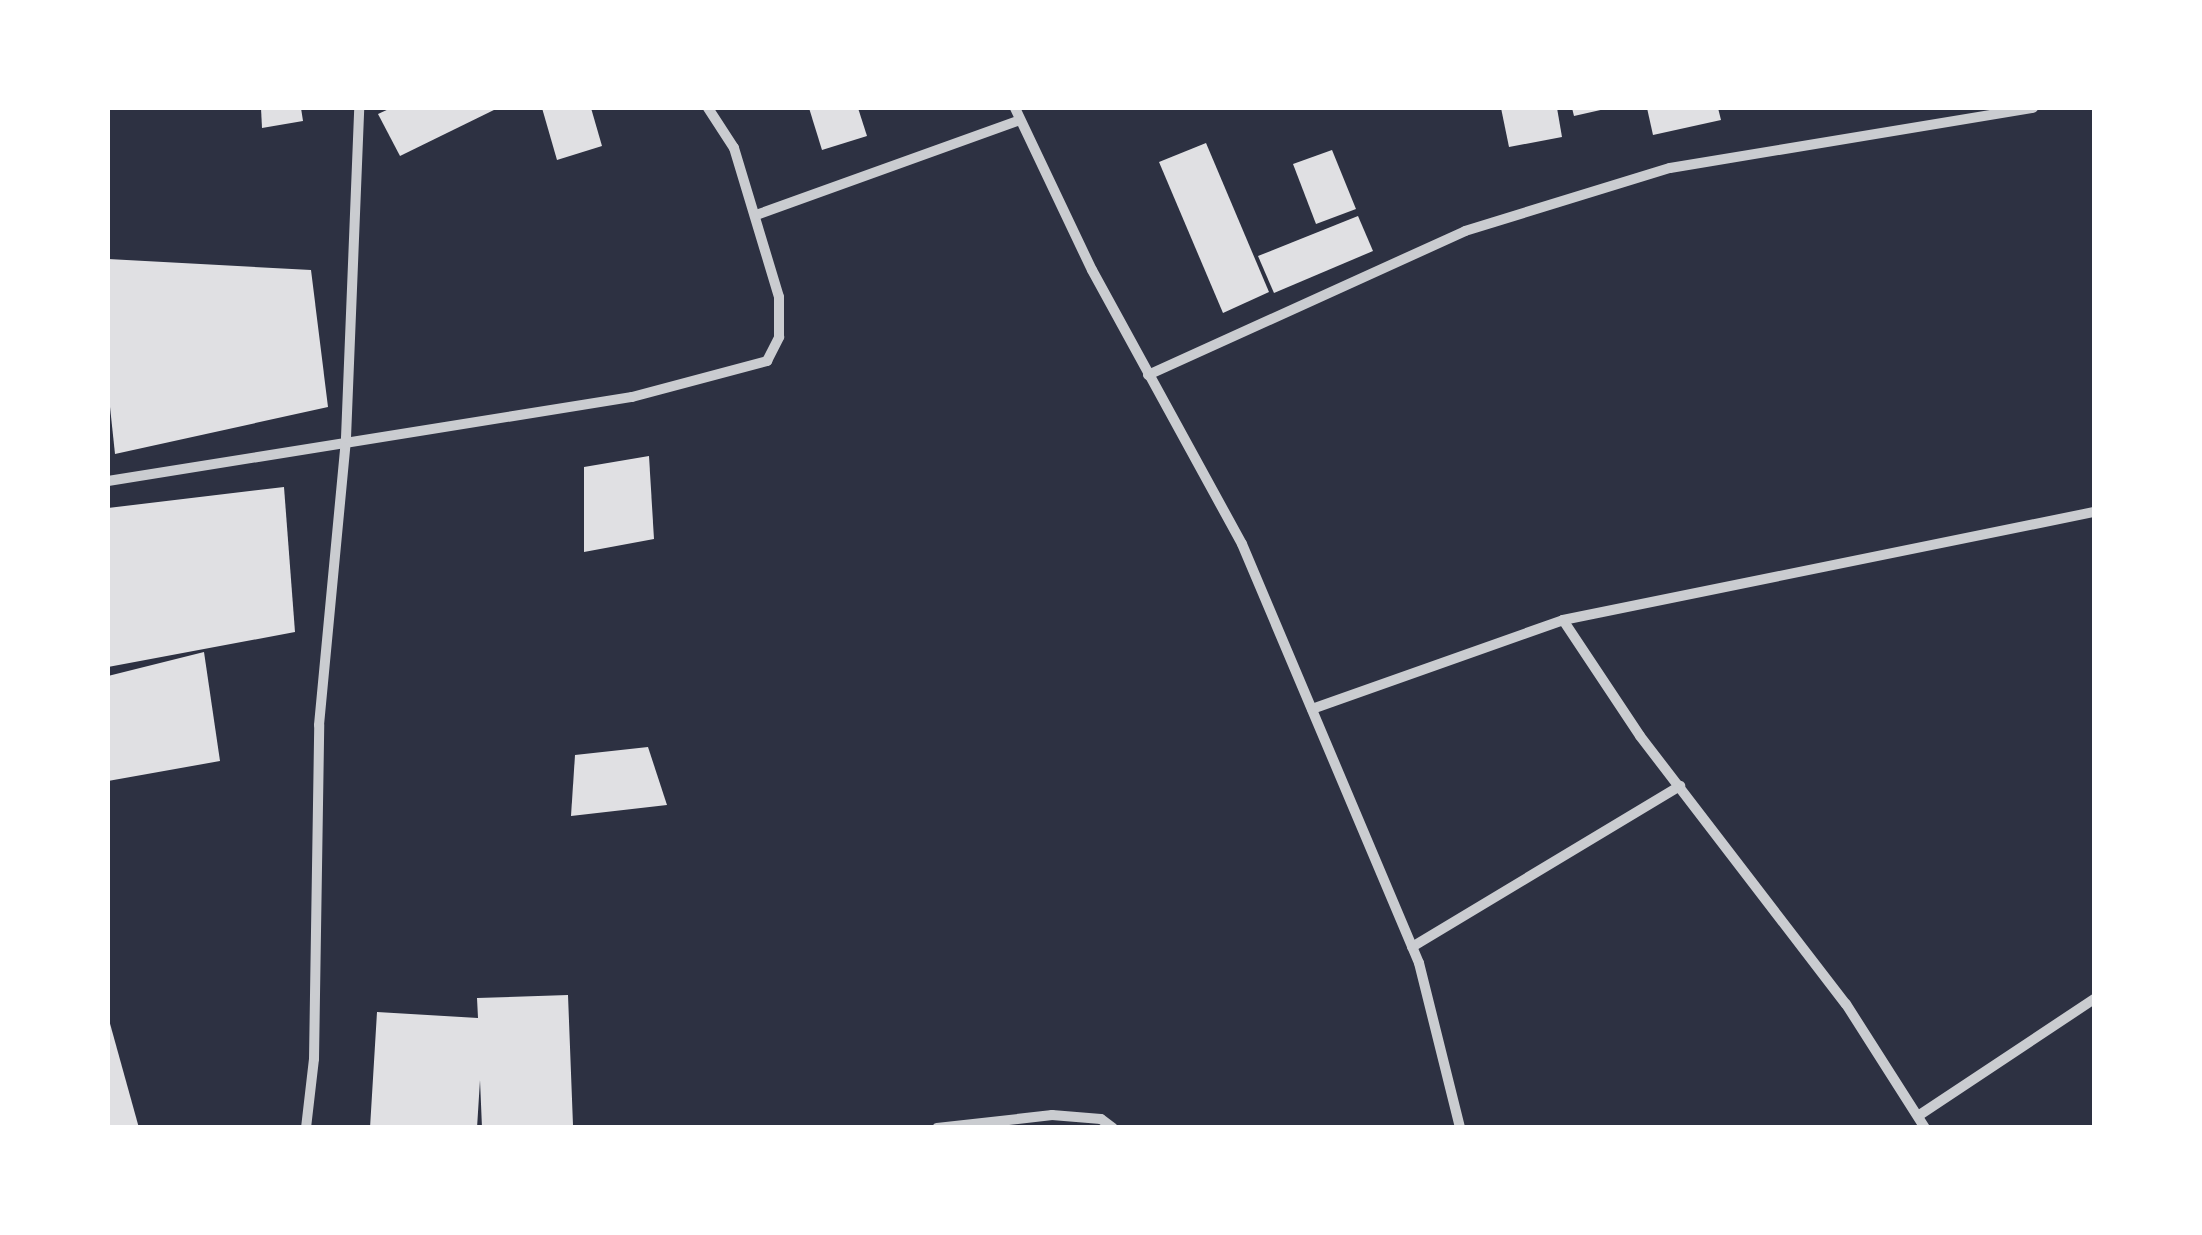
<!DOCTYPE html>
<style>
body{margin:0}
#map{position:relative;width:2202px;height:1235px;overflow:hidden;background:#2d3142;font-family:Arial,sans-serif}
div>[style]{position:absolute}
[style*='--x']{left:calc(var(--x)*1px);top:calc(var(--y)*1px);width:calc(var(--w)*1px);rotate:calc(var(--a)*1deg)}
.building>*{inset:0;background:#e0e0e3}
.minor>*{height:10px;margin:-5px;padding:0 5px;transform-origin:5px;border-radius:5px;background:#caccd0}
span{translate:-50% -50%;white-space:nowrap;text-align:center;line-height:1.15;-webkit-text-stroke:10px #fff;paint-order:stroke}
.frame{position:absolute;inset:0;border:110px solid #fff;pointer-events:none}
</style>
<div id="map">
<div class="building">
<i style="clip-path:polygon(261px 108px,301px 108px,303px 121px,262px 128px)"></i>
<i style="clip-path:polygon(391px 108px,498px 108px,400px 156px,378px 114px)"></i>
<i style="clip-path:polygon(542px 108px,591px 108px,602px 146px,557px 160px)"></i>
<i style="clip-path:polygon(809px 108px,858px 108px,867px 136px,822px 150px)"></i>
<i style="clip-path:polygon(1501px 108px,1557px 108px,1562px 137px,1509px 147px)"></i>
<i style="clip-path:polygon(1572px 108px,1605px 108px,1605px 109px,1574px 116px)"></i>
<i style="clip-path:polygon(1647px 108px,1718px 108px,1721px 120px,1653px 135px)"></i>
<i style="clip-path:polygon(1206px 143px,1269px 292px,1223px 313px,1159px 162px)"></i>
<i style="clip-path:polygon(1332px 150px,1356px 209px,1316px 224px,1293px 164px)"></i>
<i style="clip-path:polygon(1358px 216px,1373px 251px,1274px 293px,1258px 256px)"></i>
<i style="clip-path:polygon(108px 259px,311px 270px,328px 407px,115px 454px,108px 388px)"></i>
<i style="clip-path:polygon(649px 456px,654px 539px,584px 552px,584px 467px)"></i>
<i style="clip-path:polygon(284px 487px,295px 632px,108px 667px,108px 508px)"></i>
<i style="clip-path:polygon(204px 652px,220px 761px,108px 781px,108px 676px)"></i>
<i style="clip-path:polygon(648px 747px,667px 805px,571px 816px,575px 755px)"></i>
<i style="clip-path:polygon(568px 995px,573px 1125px,482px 1128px,480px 1080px,477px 1128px,370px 1128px,377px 1012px,478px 1018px,477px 998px)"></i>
<i style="clip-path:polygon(108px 1020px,109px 1020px,139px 1128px,108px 1128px)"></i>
</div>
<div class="minor">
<i style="--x:1015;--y:108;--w:179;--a:64.6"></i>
<i style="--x:1092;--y:270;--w:312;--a:61.3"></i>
<i style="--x:1242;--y:544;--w:455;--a:67.1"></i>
<i style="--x:1419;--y:963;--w:170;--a:76"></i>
<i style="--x:759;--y:214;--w:275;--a:-19.8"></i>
<i style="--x:1148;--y:375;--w:348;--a:-24.4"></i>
<i style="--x:1465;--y:231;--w:214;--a:-17.1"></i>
<i style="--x:1670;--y:168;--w:368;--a:-9.4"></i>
<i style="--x:108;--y:481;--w:531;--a:-9.11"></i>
<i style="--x:632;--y:397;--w:140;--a:-14.9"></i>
<i style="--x:767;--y:361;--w:27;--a:-63"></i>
<i style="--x:779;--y:337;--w:40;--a:-90"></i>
<i style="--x:779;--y:297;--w:156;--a:-106.8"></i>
<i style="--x:734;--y:148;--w:48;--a:-123"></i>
<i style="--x:1563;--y:620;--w:139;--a:56.4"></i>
<i style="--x:1640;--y:736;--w:338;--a:52.5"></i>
<i style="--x:1846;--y:1004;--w:147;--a:57.5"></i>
<i style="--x:1312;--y:709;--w:266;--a:-19.5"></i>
<i style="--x:1563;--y:620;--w:542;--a:-11.5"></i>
<i style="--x:1412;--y:947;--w:313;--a:-31"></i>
<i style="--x:1921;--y:1114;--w:208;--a:-33.6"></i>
<i style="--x:306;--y:1128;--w:69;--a:-83.4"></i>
<i style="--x:314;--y:1059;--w:334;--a:-89.1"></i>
<i style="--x:319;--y:725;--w:288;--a:-84.6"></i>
<i style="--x:346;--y:438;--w:330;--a:-87.7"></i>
<i style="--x:937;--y:1128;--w:116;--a:-6.4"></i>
<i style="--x:1052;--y:1115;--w:49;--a:4.7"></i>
<i style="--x:1101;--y:1119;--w:15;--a:37"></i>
</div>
<div class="frame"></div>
</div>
